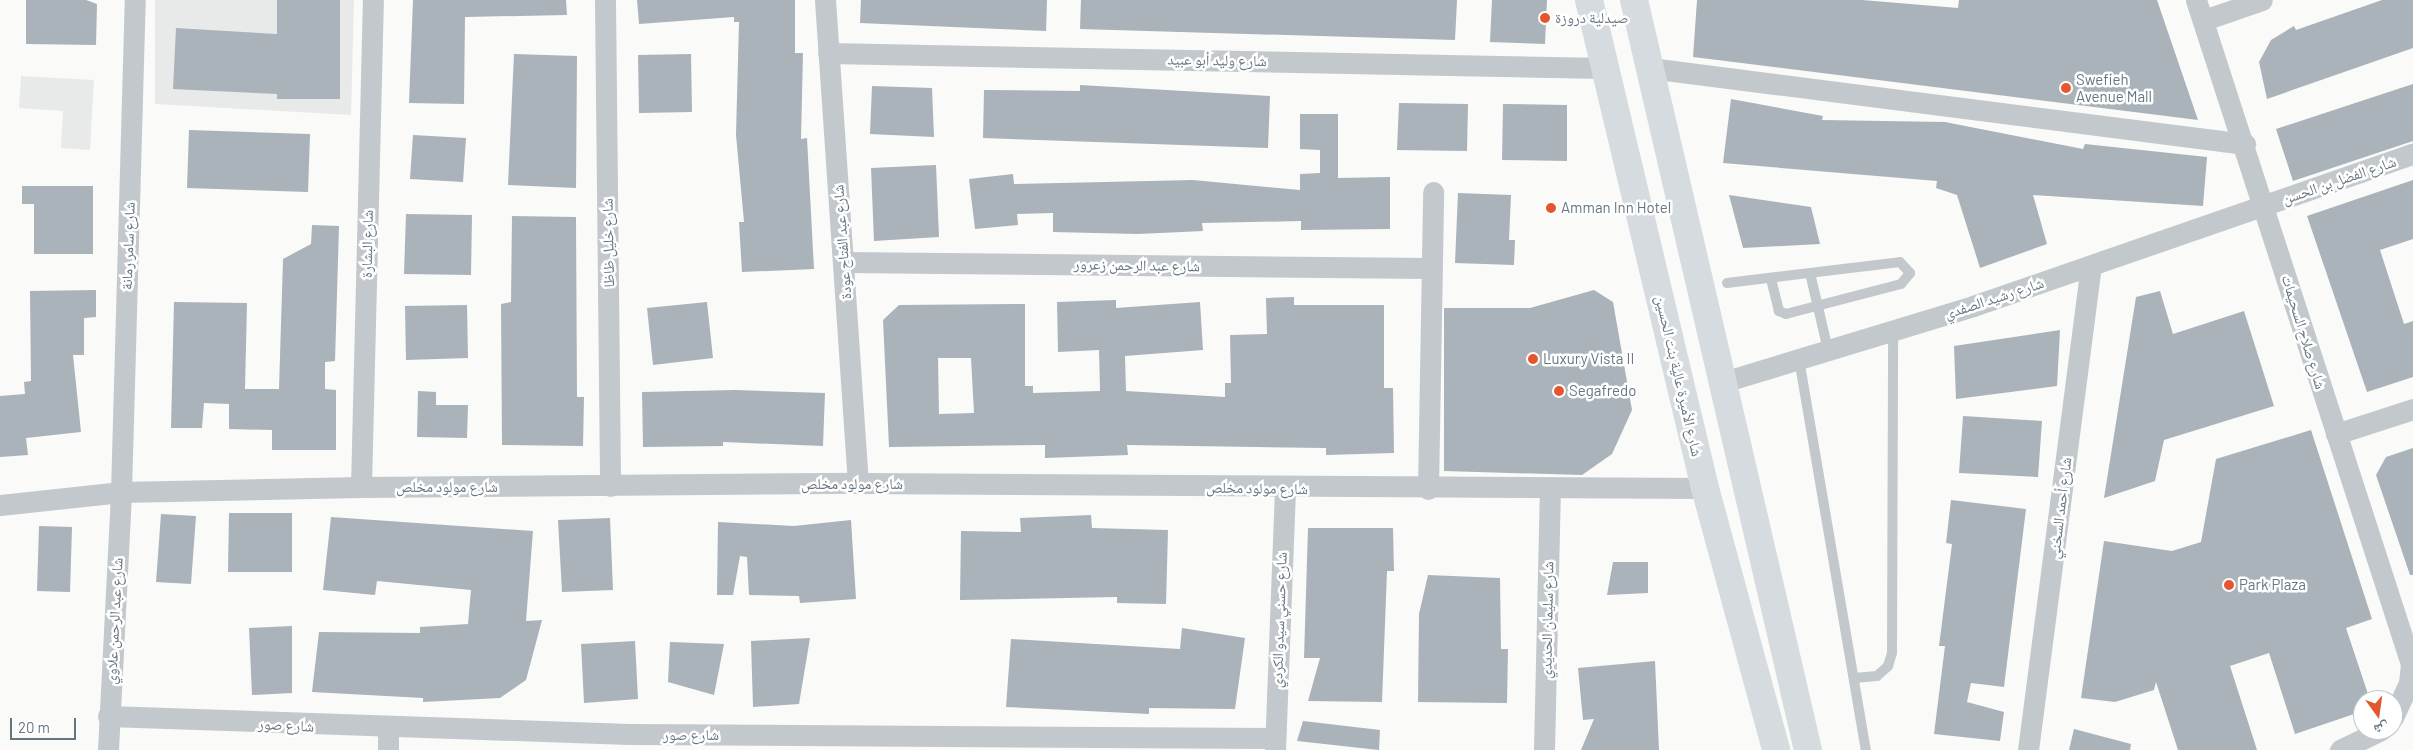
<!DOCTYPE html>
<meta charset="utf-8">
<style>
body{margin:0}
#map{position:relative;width:2413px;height:750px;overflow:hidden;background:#fafaf8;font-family:Barlow,"Noto Naskh Arabic",sans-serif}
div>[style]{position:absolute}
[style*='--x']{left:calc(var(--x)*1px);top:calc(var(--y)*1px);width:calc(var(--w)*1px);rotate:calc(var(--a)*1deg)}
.built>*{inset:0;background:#e8e9e9}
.building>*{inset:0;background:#aab3b9}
.lane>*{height:10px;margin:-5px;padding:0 5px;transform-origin:5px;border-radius:5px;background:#c3c8cc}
.street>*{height:21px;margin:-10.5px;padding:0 10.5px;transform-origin:10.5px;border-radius:10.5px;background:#c3c8cc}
.secondary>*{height:28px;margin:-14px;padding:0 14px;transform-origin:14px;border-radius:14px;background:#d6dbdf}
.dots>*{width:14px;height:14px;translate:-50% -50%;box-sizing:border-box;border:2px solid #fff;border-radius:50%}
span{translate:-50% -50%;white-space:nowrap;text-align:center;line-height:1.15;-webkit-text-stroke:5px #fff;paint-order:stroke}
.poi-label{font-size:15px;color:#657683}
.left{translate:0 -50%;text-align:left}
.street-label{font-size:15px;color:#657683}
.north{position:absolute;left:2353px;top:690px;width:50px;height:50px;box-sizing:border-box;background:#fff;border:1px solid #c1c8cd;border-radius:50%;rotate:166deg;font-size:14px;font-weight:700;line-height:20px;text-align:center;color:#657683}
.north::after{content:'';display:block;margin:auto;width:18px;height:22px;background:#e4572e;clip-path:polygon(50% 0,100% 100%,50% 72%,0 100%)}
.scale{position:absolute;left:10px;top:718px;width:66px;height:22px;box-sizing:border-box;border:2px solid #657683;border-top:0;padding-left:6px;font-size:15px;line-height:18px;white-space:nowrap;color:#657683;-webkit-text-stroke:4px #fff;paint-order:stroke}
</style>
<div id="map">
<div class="built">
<i style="clip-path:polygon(155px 0,354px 0,351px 115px,155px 104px)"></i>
<i style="clip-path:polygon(21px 76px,94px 80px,90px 150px,61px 148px,63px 111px,19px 108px)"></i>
</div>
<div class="building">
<i style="clip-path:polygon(26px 0,86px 0,97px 4px,96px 45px,26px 44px)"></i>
<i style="clip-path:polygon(277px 0,340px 0,340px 99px,277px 99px,277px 94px,173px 89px,176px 28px,277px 34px)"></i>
<i style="clip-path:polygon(413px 0,566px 0,567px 15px,465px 17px,464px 104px,409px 103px)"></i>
<i style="clip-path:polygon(637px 0,795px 0,795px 53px,803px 53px,801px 139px,807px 138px,814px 269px,742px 272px,739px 222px,744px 222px,736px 135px,739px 22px,734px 22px,734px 17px,639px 24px)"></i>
<i style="clip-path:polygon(861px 0,1047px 0,1046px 31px,860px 23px)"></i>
<i style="clip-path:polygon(1081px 0,1457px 0,1455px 40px,1080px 29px)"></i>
<i style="clip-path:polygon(1492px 0,1547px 0,1545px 44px,1490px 42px)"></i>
<i style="clip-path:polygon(1697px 0,1862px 0,1958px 8px,1959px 0,2157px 0,2198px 120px,1693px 57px)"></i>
<i style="clip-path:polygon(2382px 0,2413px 0,2413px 48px,2267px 99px,2259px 62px,2271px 40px,2294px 26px,2296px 30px)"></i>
<i style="clip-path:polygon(514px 54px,577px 56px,576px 188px,508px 185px)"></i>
<i style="clip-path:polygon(691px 54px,692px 112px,639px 113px,638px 55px)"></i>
<i style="clip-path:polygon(2413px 84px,2413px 141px,2293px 181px,2276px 129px)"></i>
<i style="clip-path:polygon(1080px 85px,1270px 96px,1268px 148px,983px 138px,984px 90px,1080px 91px)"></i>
<i style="clip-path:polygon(872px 86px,932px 88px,934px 137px,870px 134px)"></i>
<i style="clip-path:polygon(1731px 99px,1823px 116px,1822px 120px,1945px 122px,2083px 149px,2085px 144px,2207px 157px,2203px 206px,2033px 195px,2047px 244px,1980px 268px,1957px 195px,1936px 188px,1937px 181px,1723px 163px)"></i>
<i style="clip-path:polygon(1399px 103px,1468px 104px,1467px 151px,1397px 150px)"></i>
<i style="clip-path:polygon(1503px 104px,1567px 105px,1567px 161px,1502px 160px)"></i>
<i style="clip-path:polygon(1300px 114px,1338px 114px,1338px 178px,1390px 177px,1390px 229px,1301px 230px,1301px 221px,1202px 223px,1203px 231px,1138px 234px,1053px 232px,1053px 213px,1017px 214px,1018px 225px,975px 229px,969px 179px,1013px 174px,1014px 184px,1193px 180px,1300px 190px,1300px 174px,1320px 173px,1320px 150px,1300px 149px)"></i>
<i style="clip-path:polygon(189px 130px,310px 134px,308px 192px,187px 188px)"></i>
<i style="clip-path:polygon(413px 135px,466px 138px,463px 182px,410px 179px)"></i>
<i style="clip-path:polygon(936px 165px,939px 237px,874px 241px,871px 168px)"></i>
<i style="clip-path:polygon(2413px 180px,2413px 239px,2380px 250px,2404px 324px,2413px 321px,2413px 377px,2367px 392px,2307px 216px)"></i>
<i style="clip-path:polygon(22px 186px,93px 186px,93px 254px,34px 254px,34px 204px,22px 204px)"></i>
<i style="clip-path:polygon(1458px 193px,1511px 195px,1509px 240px,1515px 240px,1514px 265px,1455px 263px)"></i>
<i style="clip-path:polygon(1729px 195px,1811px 207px,1820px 244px,1743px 248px)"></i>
<i style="clip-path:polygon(406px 214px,472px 215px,471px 275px,404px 274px)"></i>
<i style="clip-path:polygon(512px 216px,576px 217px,577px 397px,584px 397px,583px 446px,502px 445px,501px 304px,511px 302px)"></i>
<i style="clip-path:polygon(312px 225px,339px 226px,335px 361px,325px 362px,325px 389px,336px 390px,336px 450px,272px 450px,272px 430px,229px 429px,229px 404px,204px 403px,202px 428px,171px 428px,174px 302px,247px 303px,245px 389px,279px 389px,283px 259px,311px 244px)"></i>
<i style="clip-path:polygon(96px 290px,96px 317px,84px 318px,84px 355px,73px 355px,81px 432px,26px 438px,28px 455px,0 457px,0 396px,25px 394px,24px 382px,31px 381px,30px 291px)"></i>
<i style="clip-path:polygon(1594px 290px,1613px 302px,1632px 410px,1612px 454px,1582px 475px,1444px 471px,1444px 308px,1530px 308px)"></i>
<i style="clip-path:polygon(2160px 291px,2173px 334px,2244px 311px,2274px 406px,2164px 440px,2155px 481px,2104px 498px,2136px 297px)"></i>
<i style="clip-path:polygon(evenodd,1294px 297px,1294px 305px,1384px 305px,1384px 388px,1393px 388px,1394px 453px,1326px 455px,1326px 448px,1127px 445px,1128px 455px,1045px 458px,1045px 445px,889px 447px,883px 320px,899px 305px,1025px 304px,1025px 386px,1033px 386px,1033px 393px,1100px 391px,1099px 350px,1058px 352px,1057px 302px,1116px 300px,1116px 308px,1200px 302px,1203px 350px,1125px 356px,1126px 391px,1225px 397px,1225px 383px,1231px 383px,1230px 335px,1267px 334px,1266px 298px,1294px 297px,938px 358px,971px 358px,974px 413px,939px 414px,938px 358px)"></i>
<i style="clip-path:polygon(707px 302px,713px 358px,653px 365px,647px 308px)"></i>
<i style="clip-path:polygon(467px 305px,468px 358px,406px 360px,405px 306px)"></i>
<i style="clip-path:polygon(2060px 330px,2057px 386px,1956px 399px,1954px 346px)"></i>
<i style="clip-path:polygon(735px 390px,825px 393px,823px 446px,723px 442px,723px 446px,643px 447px,642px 392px)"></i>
<i style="clip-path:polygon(418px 391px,436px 392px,436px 405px,468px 405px,467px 438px,417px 437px)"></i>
<i style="clip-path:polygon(1963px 416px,2042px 421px,2038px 477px,1959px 473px)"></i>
<i style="clip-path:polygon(2311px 430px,2372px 619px,2346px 628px,2370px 700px,2363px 700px,2363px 711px,2295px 734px,2269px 653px,2230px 666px,2257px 750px,2178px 750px,2156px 682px,2154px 690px,2115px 702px,2081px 698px,2104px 541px,2172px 551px,2201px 542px,2216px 459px)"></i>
<i style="clip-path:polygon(2413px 448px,2413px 575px,2410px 575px,2376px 475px,2386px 457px)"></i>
<i style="clip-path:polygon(1951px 500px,2026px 509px,2004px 687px,1971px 683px,1967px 702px,2004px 712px,2000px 741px,1934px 734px,1945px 646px,1939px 646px,1952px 544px,1946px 543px)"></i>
<i style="clip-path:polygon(229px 513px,292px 513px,292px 572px,228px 572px)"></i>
<i style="clip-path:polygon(161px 514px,196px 516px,191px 584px,156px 582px)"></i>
<i style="clip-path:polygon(1091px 515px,1092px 528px,1168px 530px,1166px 604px,1117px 603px,1117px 597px,960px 600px,961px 531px,1021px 532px,1020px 518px)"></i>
<i style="clip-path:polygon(331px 517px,533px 531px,526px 621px,542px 620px,526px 680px,500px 698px,423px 702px,423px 698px,312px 692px,319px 632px,420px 633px,420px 627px,468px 624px,471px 590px,377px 581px,375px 595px,323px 590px)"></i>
<i style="clip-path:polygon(610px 518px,613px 590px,562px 592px,558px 520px)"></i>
<i style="clip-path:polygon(851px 520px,856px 599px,800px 603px,799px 596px,749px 595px,747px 557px,740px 556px,733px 595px,717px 595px,718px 522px,794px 526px)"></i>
<i style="clip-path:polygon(39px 526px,72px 527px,70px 592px,37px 591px)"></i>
<i style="clip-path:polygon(1308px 528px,1393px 528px,1394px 571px,1387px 571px,1382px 702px,1308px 701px,1320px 658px,1304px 658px)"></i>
<i style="clip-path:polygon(1613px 562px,1648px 562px,1648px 593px,1607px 595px)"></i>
<i style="clip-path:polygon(1428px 575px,1500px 578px,1501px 649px,1508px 649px,1507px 703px,1418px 702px,1419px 614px)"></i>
<i style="clip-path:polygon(292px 626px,292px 693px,252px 695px,249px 628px)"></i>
<i style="clip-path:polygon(1182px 628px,1245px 638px,1235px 709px,1149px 708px,1149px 714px,1006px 707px,1011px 639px,1180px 649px)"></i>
<i style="clip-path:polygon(810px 638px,799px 704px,753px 707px,751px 641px)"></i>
<i style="clip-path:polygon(635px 641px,638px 699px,584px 703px,581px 644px)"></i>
<i style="clip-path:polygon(670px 642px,724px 644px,714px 695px,668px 682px)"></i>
<i style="clip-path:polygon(1655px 661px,1659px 750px,1581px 750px,1594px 719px,1583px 720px,1578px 668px)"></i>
<i style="clip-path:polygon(1303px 721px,1380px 730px,1379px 750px,1297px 741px)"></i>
<i style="clip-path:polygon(2074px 729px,2131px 744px,2130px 750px,2069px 750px)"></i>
</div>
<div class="lane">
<i style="--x:1810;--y:273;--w:79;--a:76.8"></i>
<i style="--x:1727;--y:283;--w:174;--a:-6.9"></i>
<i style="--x:1900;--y:262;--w:15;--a:48"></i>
<i style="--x:1910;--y:273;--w:14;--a:129"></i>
<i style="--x:1901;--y:284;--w:119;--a:165.4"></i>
<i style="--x:1786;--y:314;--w:8;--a:-157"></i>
<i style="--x:1779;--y:311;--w:34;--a:-104"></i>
<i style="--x:1799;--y:359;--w:397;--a:80.3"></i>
<i style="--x:1854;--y:678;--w:23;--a:-5"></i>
<i style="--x:1877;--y:676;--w:15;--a:-42"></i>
<i style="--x:1888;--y:666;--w:14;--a:-73"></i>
<i style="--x:1892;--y:653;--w:323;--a:-89.8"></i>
</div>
<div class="street">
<i style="--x:605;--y:0;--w:486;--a:89.4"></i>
<i style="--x:825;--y:0;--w:484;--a:86.1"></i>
<i style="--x:2196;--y:0;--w:698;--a:72.06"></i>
<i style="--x:2411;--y:664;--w:19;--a:96"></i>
<i style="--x:2409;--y:683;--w:38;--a:115"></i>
<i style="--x:2204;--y:20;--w:61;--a:-19"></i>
<i style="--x:828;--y:53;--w:777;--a:1.11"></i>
<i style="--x:1650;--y:68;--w:600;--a:7.28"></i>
<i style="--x:843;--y:262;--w:587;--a:0.59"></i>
<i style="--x:1720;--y:383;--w:264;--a:-16.9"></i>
<i style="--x:1973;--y:306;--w:466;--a:-19.1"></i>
<i style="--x:2336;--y:434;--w:81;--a:-18"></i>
<i style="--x:361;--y:487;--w:487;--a:-88.6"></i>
<i style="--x:1428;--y:489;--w:297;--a:-89"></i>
<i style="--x:0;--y:505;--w:122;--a:-6.1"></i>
<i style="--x:121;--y:492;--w:240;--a:-1.2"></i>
<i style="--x:361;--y:487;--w:497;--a:-0.5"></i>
<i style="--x:858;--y:483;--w:847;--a:0.34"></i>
<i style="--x:108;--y:716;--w:521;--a:1.98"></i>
<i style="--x:629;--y:734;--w:645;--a:0.36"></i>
<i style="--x:388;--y:729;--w:21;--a:90"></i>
<i style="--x:108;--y:750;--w:258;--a:-87.1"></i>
<i style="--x:121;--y:492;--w:492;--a:-88.4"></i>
<i style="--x:1275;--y:750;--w:261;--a:-87.8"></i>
<i style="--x:1544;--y:750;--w:260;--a:-88.7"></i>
<i style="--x:2028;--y:750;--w:488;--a:-82.6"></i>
<i style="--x:2340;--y:750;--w:46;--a:-26"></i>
</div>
<div class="secondary">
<i style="--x:1589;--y:0;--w:502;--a:76.63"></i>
<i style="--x:1705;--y:488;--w:271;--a:74.8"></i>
<i style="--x:1634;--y:0;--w:770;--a:76.94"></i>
</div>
<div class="dots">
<i style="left:1545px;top:18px;background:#e4572e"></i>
<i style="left:2066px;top:88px;background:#e4572e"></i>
<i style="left:1551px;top:208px;background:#e4572e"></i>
<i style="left:1533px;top:359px;background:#e4572e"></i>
<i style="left:1559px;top:391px;background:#e4572e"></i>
<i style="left:2229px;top:585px;background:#e4572e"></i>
</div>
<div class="poi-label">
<span class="left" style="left:1555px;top:18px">صيدلية دروزة</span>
<span class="left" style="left:2076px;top:88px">Swefieh<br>Avenue Mall</span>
<span class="left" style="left:1561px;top:208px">Amman Inn Hotel</span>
<span class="left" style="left:1543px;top:359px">Luxury Vista II</span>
<span class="left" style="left:1569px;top:391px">Segafredo</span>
<span class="left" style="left:2239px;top:585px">Park Plaza</span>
</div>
<div class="street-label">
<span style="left:1217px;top:60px;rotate:1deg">شارع وليد أبو عبيد</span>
<span style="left:2339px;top:180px;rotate:-19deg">شارع الفضل بن الحسن</span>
<span style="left:842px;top:242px;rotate:-94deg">شارع عبد الفتاح عودة</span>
<span style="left:608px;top:243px;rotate:-91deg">شارع خليل ظاظا</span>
<span style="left:367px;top:244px;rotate:-89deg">شارع البشارة</span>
<span style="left:128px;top:246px;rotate:-88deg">شارع سامر رمانة</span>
<span style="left:1137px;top:265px;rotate:1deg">شارع عبد الرحمن زعرور</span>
<span style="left:1994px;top:298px;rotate:-18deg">شارع رشيد الصفدي</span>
<span style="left:2304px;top:332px;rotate:73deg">شارع صلاح السحيمات</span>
<span style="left:1679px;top:376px;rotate:77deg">شارع الأميرة عالية بنت الحسين</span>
<span style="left:852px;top:484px">شارع مولود مخلص</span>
<span style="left:447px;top:487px">شارع مولود مخلص</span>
<span style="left:1257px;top:488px;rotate:1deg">شارع مولود مخلص</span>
<span style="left:2060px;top:508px;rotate:-83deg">شارع أحمد السخني</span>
<span style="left:1279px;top:620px;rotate:-88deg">شارع حسني سيدو الكردي</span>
<span style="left:1547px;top:620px;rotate:-89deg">شارع سليمان الحديدي</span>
<span style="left:114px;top:621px;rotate:-87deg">شارع عبد الرحمن علاوي</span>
<span style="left:286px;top:725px;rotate:3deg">شارع صور</span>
<span style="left:691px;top:735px">شارع صور</span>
</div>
<div class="north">ش</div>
<div class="scale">20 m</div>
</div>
